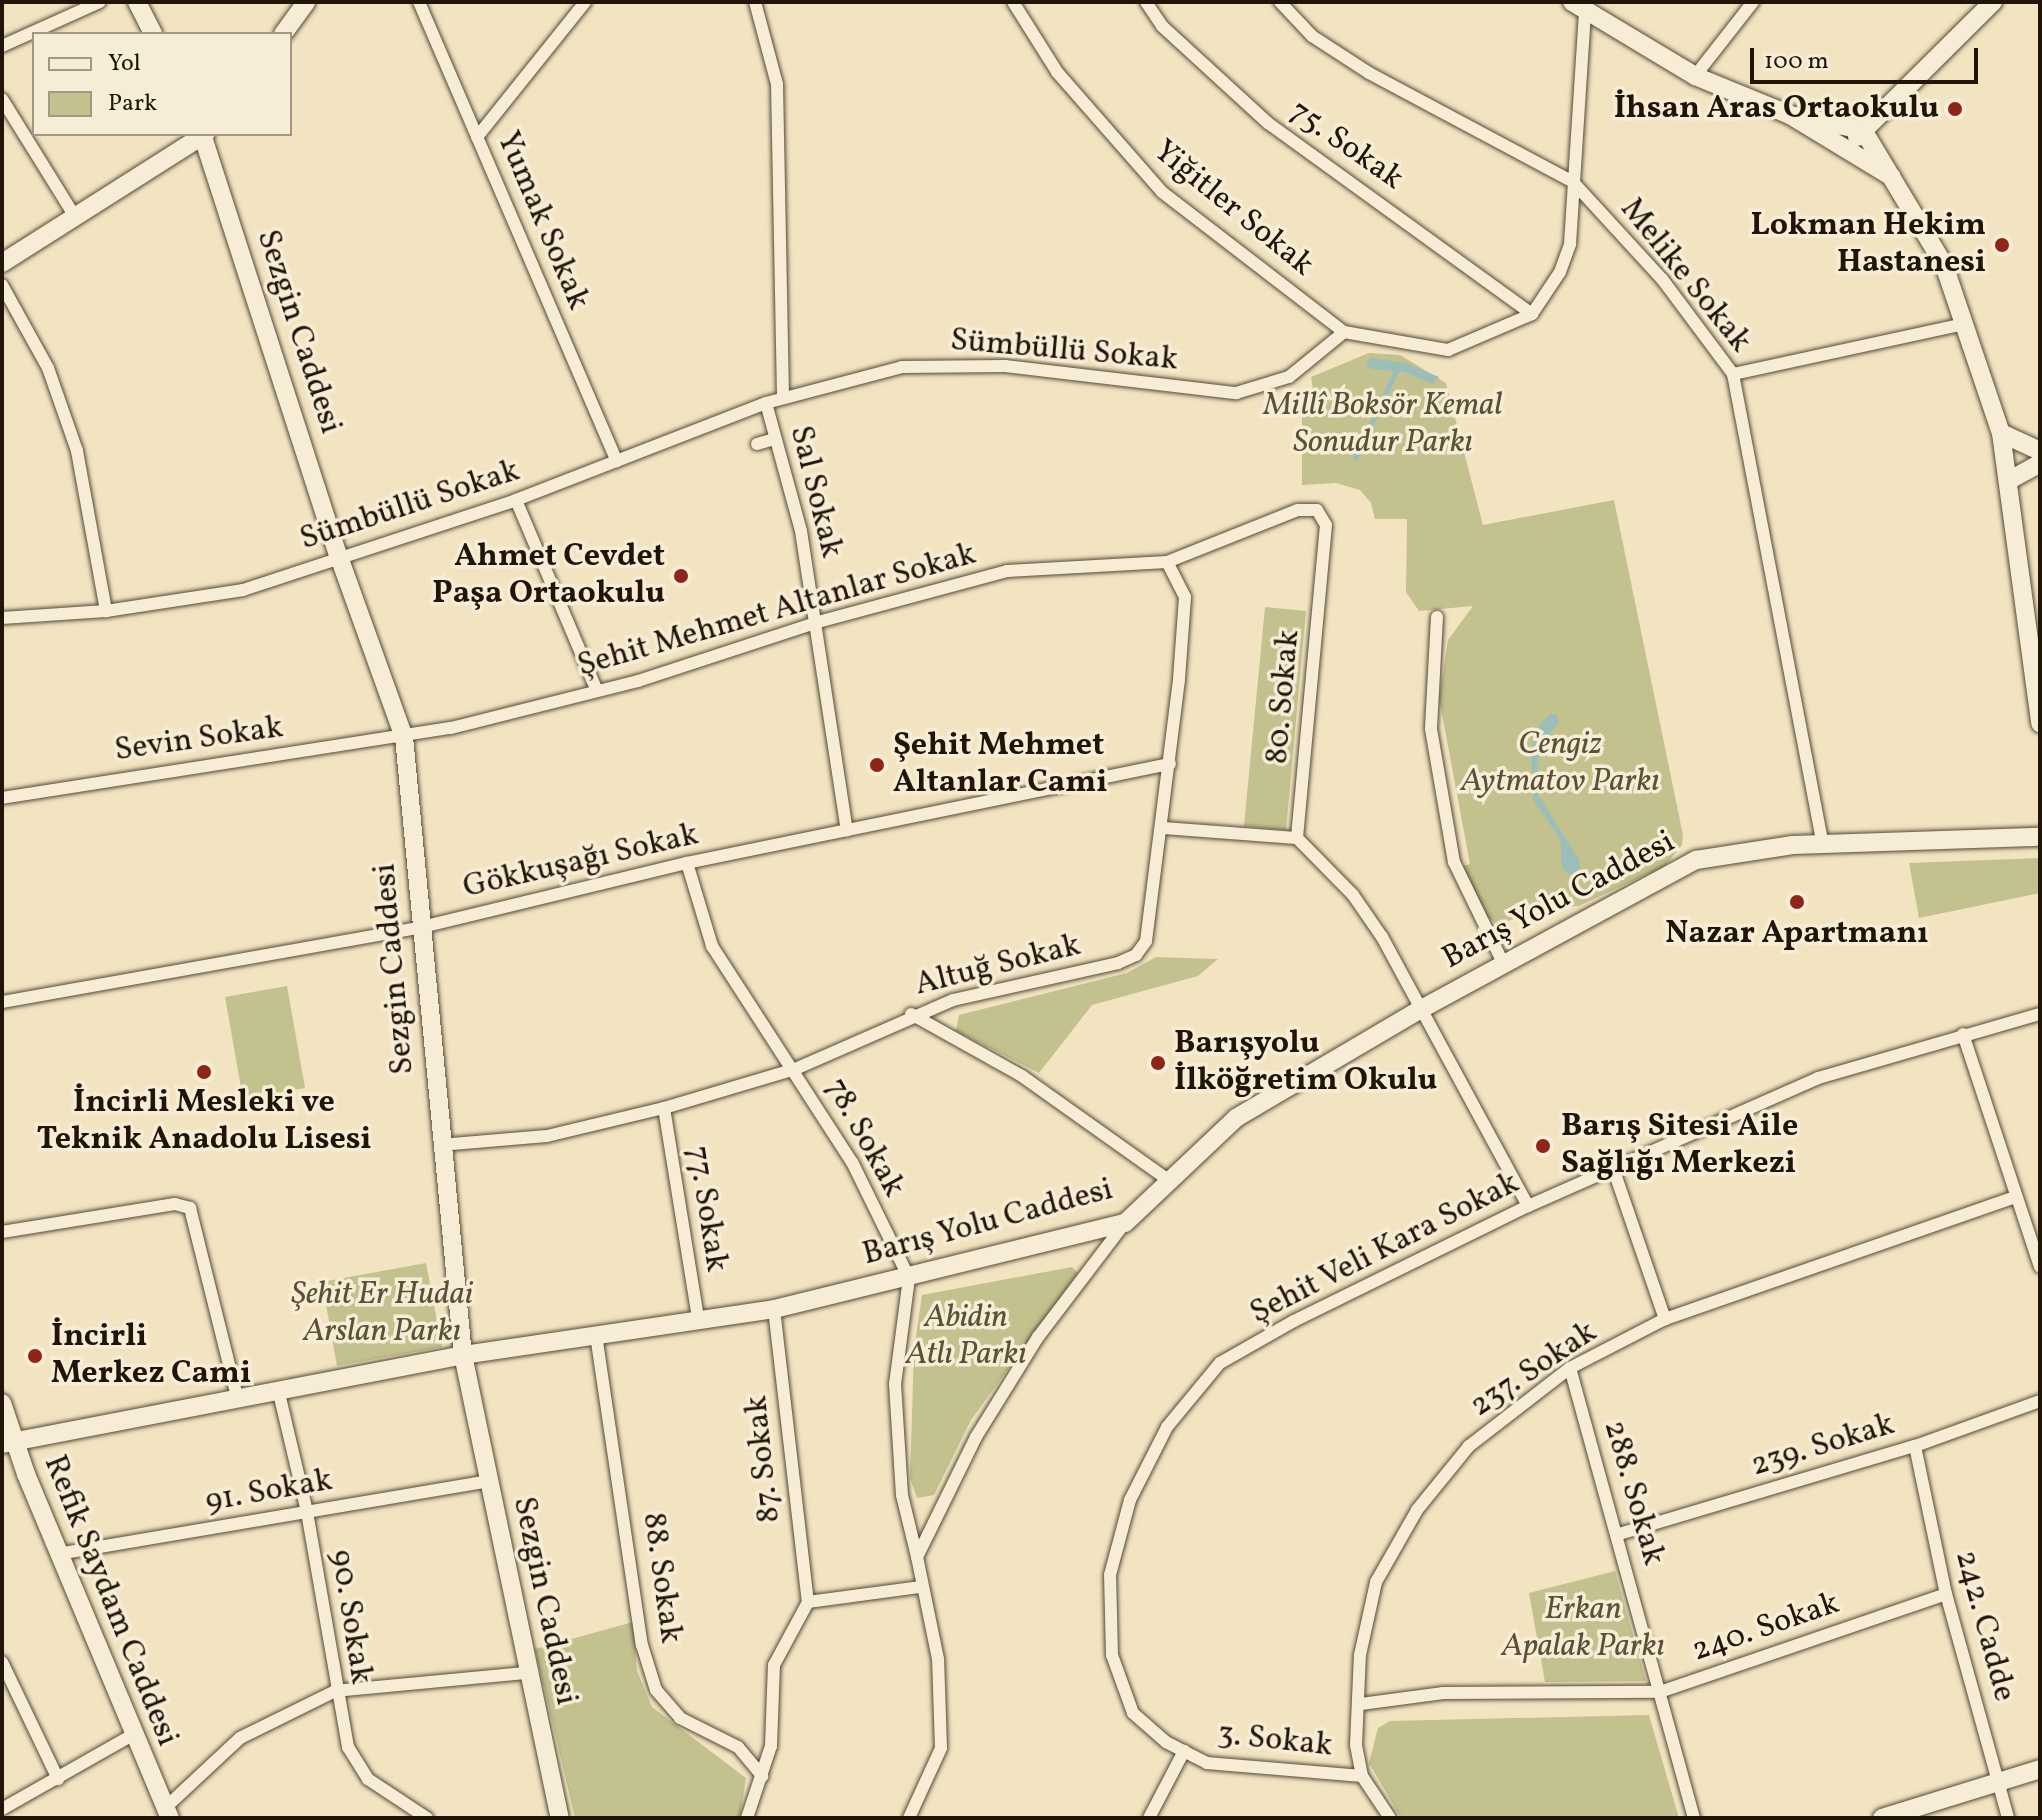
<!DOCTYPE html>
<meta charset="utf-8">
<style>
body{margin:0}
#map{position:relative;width:2042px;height:1820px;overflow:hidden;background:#f2e4c0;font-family:Vollkorn,serif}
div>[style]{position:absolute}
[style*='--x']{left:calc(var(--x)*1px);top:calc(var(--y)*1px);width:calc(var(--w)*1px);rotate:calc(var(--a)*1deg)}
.green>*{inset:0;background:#c3c18d}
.water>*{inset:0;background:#9cbeb8}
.stream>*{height:5px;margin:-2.5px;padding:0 2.5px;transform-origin:2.5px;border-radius:2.5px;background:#9cbeb8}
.roads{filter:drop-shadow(0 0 2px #554937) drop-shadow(0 0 2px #554937)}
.street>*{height:12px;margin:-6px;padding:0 6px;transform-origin:6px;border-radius:6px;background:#f7edd6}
.secondary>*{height:18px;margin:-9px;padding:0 9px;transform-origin:9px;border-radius:9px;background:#f7edd6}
.dots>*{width:22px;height:22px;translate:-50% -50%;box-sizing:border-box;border:4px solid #f7edd6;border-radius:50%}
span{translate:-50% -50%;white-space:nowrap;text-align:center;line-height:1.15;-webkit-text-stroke:7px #f7edd6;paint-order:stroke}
.poi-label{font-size:32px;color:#211509;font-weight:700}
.right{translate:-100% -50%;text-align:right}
.left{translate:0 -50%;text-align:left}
.street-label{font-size:32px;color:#211509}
.park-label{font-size:32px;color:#5a5137;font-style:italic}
.frame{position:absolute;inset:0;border:4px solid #211509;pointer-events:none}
.legend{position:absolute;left:32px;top:32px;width:260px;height:104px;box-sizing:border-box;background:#f7edd6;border:2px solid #a19784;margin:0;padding:10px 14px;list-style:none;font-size:24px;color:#211509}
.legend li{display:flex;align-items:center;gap:16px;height:40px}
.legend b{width:40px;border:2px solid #a19784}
.scale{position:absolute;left:1750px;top:48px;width:228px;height:36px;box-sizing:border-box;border:4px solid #211509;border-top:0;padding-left:10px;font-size:24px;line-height:28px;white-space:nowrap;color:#211509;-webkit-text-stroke:6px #f7edd6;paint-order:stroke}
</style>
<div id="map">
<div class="green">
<i style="clip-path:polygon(1369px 353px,1400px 355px,1446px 383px,1483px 525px,1614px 500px,1683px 835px,1682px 845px,1665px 866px,1579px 906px,1541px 908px,1498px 925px,1486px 916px,1460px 867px,1470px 864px,1439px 698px,1448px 640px,1473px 606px,1419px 611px,1406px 592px,1407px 519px,1375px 519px,1371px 503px,1360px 490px,1336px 483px,1302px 485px,1302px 402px,1314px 397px,1311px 377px)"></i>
<i style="clip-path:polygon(1265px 607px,1306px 611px,1286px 830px,1244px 826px)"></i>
<i style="clip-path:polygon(2040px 858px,2040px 893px,1919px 918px,1909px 863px)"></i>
<i style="clip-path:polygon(1156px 957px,1218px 959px,1198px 976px,1092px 1005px,1039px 1073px,956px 1031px,959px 1015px,1127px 973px)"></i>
<i style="clip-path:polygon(287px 986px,305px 1088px,243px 1099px,225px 997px)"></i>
<i style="clip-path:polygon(426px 1263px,442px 1347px,337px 1366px,322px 1282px)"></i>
<i style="clip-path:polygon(1072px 1267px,1078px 1273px,971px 1420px,934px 1495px,917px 1498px,910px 1478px,914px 1350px,922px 1295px)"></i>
<i style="clip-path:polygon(1615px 1571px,1646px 1681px,1545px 1682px,1529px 1593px)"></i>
<i style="clip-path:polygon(633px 1622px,637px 1671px,652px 1707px,746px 1778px,740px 1818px,575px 1818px,535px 1649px)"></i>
<i style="clip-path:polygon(1649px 1715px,1679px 1818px,1401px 1818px,1369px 1763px,1378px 1728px,1390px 1721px)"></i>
</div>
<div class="water">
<i style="clip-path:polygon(1370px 358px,1406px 363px,1439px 377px,1432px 384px,1404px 372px,1372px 369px,1366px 366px)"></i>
<i style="clip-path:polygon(1550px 714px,1556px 714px,1559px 722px,1539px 748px,1537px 793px,1580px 861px,1580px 871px,1572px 876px,1562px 869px,1560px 839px,1533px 800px,1531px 750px,1538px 727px)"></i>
</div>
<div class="stream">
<i style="--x:1355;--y:458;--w:96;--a:-64.8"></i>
</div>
<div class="roads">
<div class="street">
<i style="--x:419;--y:2;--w:500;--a:66.7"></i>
<i style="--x:755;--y:2;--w:85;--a:75"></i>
<i style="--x:777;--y:84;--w:314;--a:88.9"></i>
<i style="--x:1013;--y:2;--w:83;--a:57.8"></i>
<i style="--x:1057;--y:72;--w:159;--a:48.8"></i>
<i style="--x:1162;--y:192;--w:230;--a:37.6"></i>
<i style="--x:1146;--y:2;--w:29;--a:56"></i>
<i style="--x:1162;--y:26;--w:144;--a:42.5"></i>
<i style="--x:1268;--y:123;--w:326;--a:35.9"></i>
<i style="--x:1280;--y:2;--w:47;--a:46.7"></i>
<i style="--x:1312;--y:36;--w:68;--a:33"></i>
<i style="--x:1369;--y:73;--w:231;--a:28.1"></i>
<i style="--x:1573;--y:182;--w:132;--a:47.5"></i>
<i style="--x:1662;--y:279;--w:119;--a:53.2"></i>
<i style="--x:1733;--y:374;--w:479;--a:79.2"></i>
<i style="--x:2;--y:46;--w:107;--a:-24.2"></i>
<i style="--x:1695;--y:76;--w:94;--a:-51.9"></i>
<i style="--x:2;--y:99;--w:137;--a:58.2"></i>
<i style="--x:477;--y:137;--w:173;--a:-51.3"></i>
<i style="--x:2;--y:285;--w:95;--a:61"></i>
<i style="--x:48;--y:368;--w:88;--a:70.7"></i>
<i style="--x:77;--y:451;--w:163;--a:79.7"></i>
<i style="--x:1733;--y:374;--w:237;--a:-12.2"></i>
<i style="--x:766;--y:403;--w:133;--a:74.7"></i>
<i style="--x:801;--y:531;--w:303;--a:81.3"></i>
<i style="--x:757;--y:444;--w:18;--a:-16"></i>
<i style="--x:516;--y:500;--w:207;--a:67"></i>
<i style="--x:1437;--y:617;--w:112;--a:93.1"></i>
<i style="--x:1431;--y:729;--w:135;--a:80.2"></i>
<i style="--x:1454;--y:862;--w:114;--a:64.1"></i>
<i style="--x:2;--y:618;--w:104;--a:-3.9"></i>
<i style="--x:106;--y:611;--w:139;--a:-8.7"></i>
<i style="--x:243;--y:590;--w:287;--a:-18.2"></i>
<i style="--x:516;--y:500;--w:268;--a:-21.2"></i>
<i style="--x:766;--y:403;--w:141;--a:-14.8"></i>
<i style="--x:902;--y:367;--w:103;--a:-0.6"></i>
<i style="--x:1005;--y:366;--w:233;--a:6.7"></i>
<i style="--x:1236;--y:393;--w:55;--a:-16.8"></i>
<i style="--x:1289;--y:377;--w:71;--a:-39.3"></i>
<i style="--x:1344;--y:332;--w:106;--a:9.8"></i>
<i style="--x:1448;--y:350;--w:91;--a:-23.2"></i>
<i style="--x:1532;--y:314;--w:50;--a:-56.3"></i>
<i style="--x:1560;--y:272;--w:30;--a:-70"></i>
<i style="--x:1570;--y:244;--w:232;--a:-86.3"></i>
<i style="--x:2;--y:798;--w:454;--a:-8.9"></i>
<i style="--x:451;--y:728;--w:193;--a:-14.1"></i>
<i style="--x:638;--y:681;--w:189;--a:-18.1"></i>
<i style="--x:818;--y:622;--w:196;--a:-15.1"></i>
<i style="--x:1007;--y:571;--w:160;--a:-3.2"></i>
<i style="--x:1167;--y:562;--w:141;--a:-21.7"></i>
<i style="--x:1298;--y:510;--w:19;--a:0"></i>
<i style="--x:1317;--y:510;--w:17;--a:59"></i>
<i style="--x:1326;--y:525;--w:314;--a:95.3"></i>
<i style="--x:1297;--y:838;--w:80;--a:45.5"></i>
<i style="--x:1353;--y:895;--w:51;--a:55.4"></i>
<i style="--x:1382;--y:937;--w:306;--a:61.5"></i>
<i style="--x:1163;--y:828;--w:134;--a:4.3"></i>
<i style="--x:687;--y:863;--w:87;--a:73.2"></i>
<i style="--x:712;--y:946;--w:257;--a:57.1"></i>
<i style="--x:852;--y:1162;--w:129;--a:63.8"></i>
<i style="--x:909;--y:1278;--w:107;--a:97.5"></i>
<i style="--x:895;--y:1384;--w:111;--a:86.4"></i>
<i style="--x:902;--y:1495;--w:64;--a:76.4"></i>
<i style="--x:2;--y:1002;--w:427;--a:-10.1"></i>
<i style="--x:422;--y:927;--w:273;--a:-13.6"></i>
<i style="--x:687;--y:863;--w:493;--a:-11.6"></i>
<i style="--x:911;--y:1014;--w:127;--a:29.2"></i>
<i style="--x:1022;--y:1076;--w:181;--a:35.4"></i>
<i style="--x:1963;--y:1034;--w:245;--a:71.7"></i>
<i style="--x:664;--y:1108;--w:213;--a:80.8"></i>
<i style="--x:440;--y:1145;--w:107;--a:-4.8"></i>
<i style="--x:547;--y:1136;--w:120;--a:-13.5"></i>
<i style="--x:664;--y:1108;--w:137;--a:-16.6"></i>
<i style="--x:795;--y:1069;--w:172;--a:-23.6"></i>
<i style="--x:953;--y:1000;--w:169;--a:-12.6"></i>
<i style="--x:1118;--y:963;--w:20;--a:-24"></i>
<i style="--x:1136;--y:955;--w:17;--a:-54"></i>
<i style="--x:1146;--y:941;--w:264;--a:-82.8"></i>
<i style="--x:1179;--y:679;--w:82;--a:-85.8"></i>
<i style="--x:1185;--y:597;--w:39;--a:-117"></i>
<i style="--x:1613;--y:1168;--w:160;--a:71"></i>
<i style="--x:2;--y:1232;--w:175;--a:-9.2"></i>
<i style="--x:175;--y:1204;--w:16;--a:15"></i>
<i style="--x:190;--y:1208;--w:195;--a:76"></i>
<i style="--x:774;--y:1309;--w:295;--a:83.4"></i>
<i style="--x:596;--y:1335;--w:313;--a:81.6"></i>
<i style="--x:642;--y:1645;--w:47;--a:72.7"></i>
<i style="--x:656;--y:1690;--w:37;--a:49"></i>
<i style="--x:680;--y:1718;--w:65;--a:26.6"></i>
<i style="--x:738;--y:1747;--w:38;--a:50"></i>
<i style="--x:1570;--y:1368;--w:467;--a:74.6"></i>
<i style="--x:278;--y:1389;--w:126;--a:76.7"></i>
<i style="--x:307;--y:1512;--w:239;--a:80.1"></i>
<i style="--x:348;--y:1747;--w:38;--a:58"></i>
<i style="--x:368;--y:1779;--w:71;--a:33.5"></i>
<i style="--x:1915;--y:1446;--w:151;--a:78.2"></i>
<i style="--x:1946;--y:1594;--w:232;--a:74.5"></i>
<i style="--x:1619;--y:1534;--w:309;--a:-16.6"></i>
<i style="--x:1915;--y:1446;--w:133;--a:-19.8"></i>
<i style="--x:58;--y:1554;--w:436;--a:-9.6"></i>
<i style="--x:2;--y:1662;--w:130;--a:64.4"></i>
<i style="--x:1361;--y:1704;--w:83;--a:-7.6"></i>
<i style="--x:1443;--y:1693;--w:217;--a:-0.3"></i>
<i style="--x:1660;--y:1692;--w:302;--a:-18.9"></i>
<i style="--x:1362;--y:1776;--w:156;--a:-175.2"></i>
<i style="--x:1207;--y:1763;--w:46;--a:-152.9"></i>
<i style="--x:1166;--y:1742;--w:44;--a:-138.7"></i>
<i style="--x:1133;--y:1713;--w:62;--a:-109.9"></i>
<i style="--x:1112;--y:1655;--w:80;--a:-91.4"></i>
<i style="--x:1110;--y:1575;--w:78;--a:-75.1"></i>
<i style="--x:1130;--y:1500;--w:82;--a:-63.1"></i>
<i style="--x:1167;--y:1427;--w:83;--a:-50.4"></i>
<i style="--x:1220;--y:1363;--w:85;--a:-29.6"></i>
<i style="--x:1294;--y:1321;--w:261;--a:-26.2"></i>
<i style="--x:1528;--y:1206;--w:317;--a:-23.8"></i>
<i style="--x:1818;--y:1078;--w:231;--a:-16.1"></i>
<i style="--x:165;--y:1808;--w:103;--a:-43"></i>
<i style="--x:240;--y:1738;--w:106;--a:-26.3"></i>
<i style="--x:335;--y:1691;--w:193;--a:-5.4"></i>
<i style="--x:2;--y:1809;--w:150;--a:-29.6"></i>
<i style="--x:747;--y:1818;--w:76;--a:-71.6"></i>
<i style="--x:771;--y:1746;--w:81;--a:-87.9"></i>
<i style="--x:774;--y:1665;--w:72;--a:-61.6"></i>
<i style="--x:808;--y:1602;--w:114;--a:-7.6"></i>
<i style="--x:909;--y:1818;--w:77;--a:-65.4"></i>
<i style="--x:941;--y:1748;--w:89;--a:-91.9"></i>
<i style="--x:938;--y:1659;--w:104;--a:-101.6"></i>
<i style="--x:917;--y:1557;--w:134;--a:-63.8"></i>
<i style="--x:976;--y:1437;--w:118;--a:-58.2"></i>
<i style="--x:1038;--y:1337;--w:143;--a:-52.7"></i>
<i style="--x:1149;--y:1818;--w:76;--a:-62.4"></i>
<i style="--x:1390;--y:1818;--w:50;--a:-123.7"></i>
<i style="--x:1362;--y:1776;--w:32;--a:-101"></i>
<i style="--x:1356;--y:1745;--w:90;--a:-87.5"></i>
<i style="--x:1360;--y:1655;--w:75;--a:-77.6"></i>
<i style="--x:1376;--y:1582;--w:83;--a:-60.3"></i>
<i style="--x:1417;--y:1510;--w:82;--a:-50.9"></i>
<i style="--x:1469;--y:1446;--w:128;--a:-37.7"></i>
<i style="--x:1570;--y:1368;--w:107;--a:-27.3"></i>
<i style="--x:1665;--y:1319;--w:371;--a:-19.2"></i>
</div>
<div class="secondary">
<i style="--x:137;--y:2;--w:36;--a:63"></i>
<i style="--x:1572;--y:2;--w:144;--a:31"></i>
<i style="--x:1695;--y:76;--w:103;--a:22.3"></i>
<i style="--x:1790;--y:115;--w:119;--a:31.3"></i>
<i style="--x:283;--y:34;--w:39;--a:-54"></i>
<i style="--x:1790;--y:115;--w:75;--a:11.6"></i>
<i style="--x:1863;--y:130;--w:157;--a:59"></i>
<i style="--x:1944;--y:265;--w:177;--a:71.3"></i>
<i style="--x:2001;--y:433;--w:293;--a:82.3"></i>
<i style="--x:202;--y:134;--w:441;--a:72.1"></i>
<i style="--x:338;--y:554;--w:195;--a:70.2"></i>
<i style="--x:404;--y:737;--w:621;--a:84.55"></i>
<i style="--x:463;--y:1355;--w:473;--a:78.2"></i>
<i style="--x:1857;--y:137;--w:192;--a:-44.8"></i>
<i style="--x:2;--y:263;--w:241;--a:-32.4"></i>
<i style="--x:2001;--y:433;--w:43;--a:24.8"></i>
<i style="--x:2008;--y:481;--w:37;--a:-29"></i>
<i style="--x:2;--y:1403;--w:75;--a:71.3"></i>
<i style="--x:26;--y:1474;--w:373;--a:67.3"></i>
<i style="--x:2;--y:1444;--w:470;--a:-10.9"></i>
<i style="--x:463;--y:1355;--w:314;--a:-8.4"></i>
<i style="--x:774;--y:1309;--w:361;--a:-13.8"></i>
<i style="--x:1125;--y:1223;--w:153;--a:-43.4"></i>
<i style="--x:1236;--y:1118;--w:217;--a:-30.5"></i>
<i style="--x:1423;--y:1008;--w:311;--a:-28.5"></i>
<i style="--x:1696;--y:860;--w:98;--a:-8.8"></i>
<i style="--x:1793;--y:845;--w:247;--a:-1.9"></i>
<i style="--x:1882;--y:1818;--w:165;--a:-17.2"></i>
</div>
</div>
<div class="dots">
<i style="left:1955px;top:109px;background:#8f2418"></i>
<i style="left:2002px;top:245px;background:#8f2418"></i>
<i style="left:681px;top:576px;background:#8f2418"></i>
<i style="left:877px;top:765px;background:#8f2418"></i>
<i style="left:1797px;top:902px;background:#8f2418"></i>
<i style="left:1158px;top:1063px;background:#8f2418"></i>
<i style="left:204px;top:1072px;background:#8f2418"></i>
<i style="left:1543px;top:1146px;background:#8f2418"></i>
<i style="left:35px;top:1356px;background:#8f2418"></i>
</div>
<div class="poi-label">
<span class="right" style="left:1939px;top:109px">İhsan Aras Ortaokulu</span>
<span class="right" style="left:1986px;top:245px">Lokman Hekim<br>Hastanesi</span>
<span class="right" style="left:665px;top:576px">Ahmet Cevdet<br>Paşa Ortaokulu</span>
<span class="left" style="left:893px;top:765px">Şehit Mehmet<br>Altanlar Cami</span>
<span style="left:1797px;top:934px">Nazar Apartmanı</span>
<span class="left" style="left:1174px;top:1063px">Barışyolu<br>İlköğretim Okulu</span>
<span style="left:204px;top:1122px">İncirli Mesleki ve<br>Teknik Anadolu Lisesi</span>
<span class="left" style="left:1561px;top:1146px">Barış Sitesi Aile<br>Sağlığı Merkezi</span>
<span class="left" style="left:51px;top:1356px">İncirli<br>Merkez Cami</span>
</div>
<div class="street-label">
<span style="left:1346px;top:146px;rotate:35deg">75. Sokak</span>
<span style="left:1233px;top:209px;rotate:39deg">Yiğitler Sokak</span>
<span style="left:542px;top:221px;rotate:67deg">Yumak Sokak</span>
<span style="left:1685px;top:276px;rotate:51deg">Melike Sokak</span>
<span style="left:298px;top:332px;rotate:72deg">Sezgin Caddesi</span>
<span style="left:1064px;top:351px;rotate:5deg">Sümbüllü Sokak</span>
<span style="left:815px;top:492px;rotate:76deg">Sal Sokak</span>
<span style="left:410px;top:506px;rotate:-18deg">Sümbüllü Sokak</span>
<span style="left:777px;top:611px;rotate:-16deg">Şehit Mehmet Altanlar Sokak</span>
<span style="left:1284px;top:697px;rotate:-85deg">80. Sokak</span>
<span style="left:199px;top:740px;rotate:-8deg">Sevin Sokak</span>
<span style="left:581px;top:862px;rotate:-13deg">Gökkuşağı Sokak</span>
<span style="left:1559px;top:901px;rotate:-28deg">Barış Yolu Caddesi</span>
<span style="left:998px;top:966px;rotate:-14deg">Altuğ Sokak</span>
<span style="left:395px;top:969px;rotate:-95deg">Sezgin Caddesi</span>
<span style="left:864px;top:1138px;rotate:61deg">78. Sokak</span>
<span style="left:706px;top:1209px;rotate:81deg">77. Sokak</span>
<span style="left:988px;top:1223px;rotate:-15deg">Barış Yolu Caddesi</span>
<span style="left:1385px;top:1249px;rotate:-27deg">Şehit Veli Kara Sokak</span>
<span style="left:1534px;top:1370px;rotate:-34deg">237. Sokak</span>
<span style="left:1823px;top:1446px;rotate:-17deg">239. Sokak</span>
<span style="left:764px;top:1459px;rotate:-96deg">87. Sokak</span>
<span style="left:269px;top:1492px;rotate:-10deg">91. Sokak</span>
<span style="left:1633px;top:1493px;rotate:74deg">288. Sokak</span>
<span style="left:661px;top:1578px;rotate:82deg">88. Sokak</span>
<span style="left:110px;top:1601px;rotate:68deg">Refik Saydam Caddesi</span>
<span style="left:544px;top:1601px;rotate:78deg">Sezgin Caddesi</span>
<span style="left:350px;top:1617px;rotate:81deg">90. Sokak</span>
<span style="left:1984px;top:1626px;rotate:75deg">242. Cadde</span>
<span style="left:1766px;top:1628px;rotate:-19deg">240. Sokak</span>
<span style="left:1275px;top:1741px;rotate:6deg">3. Sokak</span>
</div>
<div class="park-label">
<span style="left:1383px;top:425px">Millî Boksör Kemal<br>Sonudur Parkı</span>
<span style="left:1560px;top:764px">Cengiz<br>Aytmatov Parkı</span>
<span style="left:382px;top:1314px">Şehit Er Hudai<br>Arslan Parkı</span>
<span style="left:966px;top:1337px">Abidin<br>Atlı Parkı</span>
<span style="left:1583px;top:1629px">Erkan<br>Apalak Parkı</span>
</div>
<div class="frame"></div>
<ul class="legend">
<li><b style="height:10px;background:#f7edd6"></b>Yol</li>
<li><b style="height:22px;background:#c3c18d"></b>Park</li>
</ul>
<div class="scale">100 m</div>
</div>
